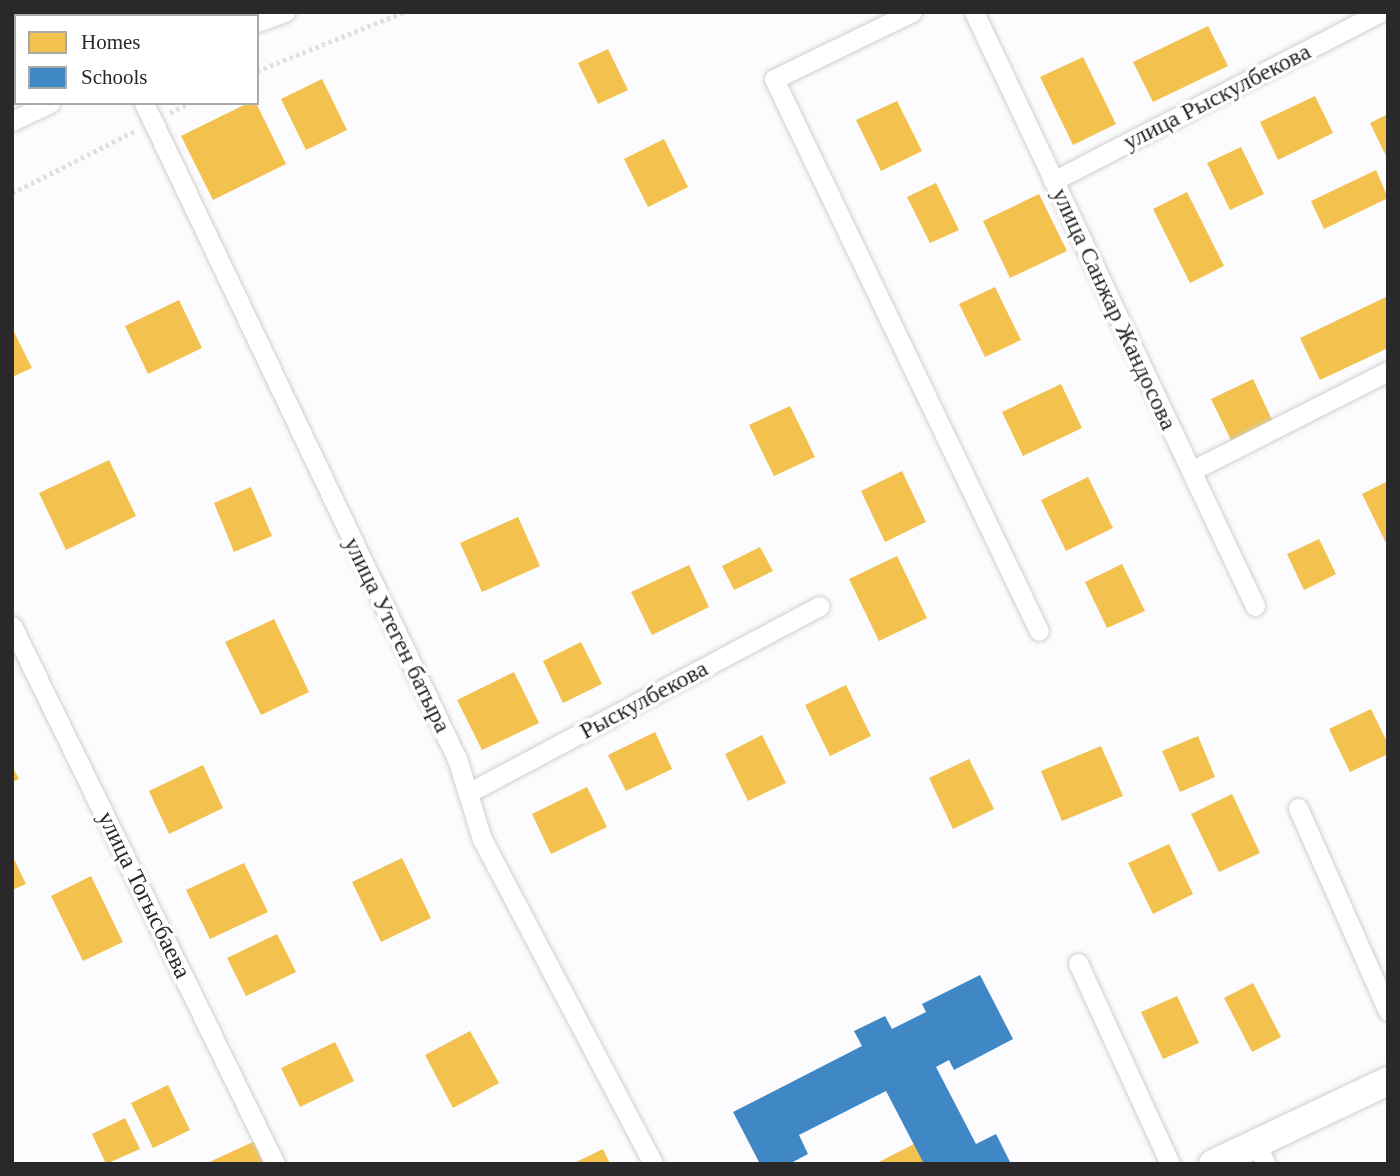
<!DOCTYPE html>
<meta charset="utf-8">
<style>
body{margin:0}
#map{position:relative;width:1400px;height:1176px;overflow:hidden;background:#fcfcfe;font-family:Georgia,serif}
div>[style]{position:absolute}
[style*='--x']{left:calc(var(--x)*1px);top:calc(var(--y)*1px);width:calc(var(--w)*1px);rotate:calc(var(--a)*1deg)}
.homes>*{inset:0;background:#f2c14e}
.schools>*{inset:0;background:#3f88c5}
.path>*{height:4.5px;margin-top:-2.25px;transform-origin:0;background:repeating-linear-gradient(90deg,#e0e0e1 0 3.5px,transparent 0 7px)}
.roads{filter:drop-shadow(0 0 2px #cfcfd1) drop-shadow(0 0 2px #cfcfd1)}
.street>*{height:19px;margin:-9.5px;padding:0 9.5px;transform-origin:9.5px;border-radius:9.5px;background:#fff}
.secondary>*{height:28px;margin:-14px;padding:0 14px;transform-origin:14px;border-radius:14px;background:#fff}
span{translate:-50% -50%;white-space:nowrap;text-align:center;line-height:1.15;-webkit-text-stroke:7px #fff;paint-order:stroke}
.street-label{font-size:24px;color:#29292b}
.frame{position:absolute;inset:0;border:14px solid #29292b;pointer-events:none}
.legend{position:absolute;left:14px;top:14px;width:245px;height:91px;box-sizing:border-box;background:#fff;border:2px solid #a9a9aa;margin:0;padding:9px 12px;list-style:none;font-size:21px;color:#29292b}
.legend li{display:flex;align-items:center;gap:14px;height:35px}
.legend b{width:35px;border:2px solid #a9a9aa}
</style>
<div id="map">
<div class="homes">
<i style="clip-path:polygon(14px 12px,70px 12px,71px 16px,16px 16px,16px 40px)"></i>
<i style="clip-path:polygon(1208px 26px,1228px 66px,1153px 102px,1133px 62px)"></i>
<i style="clip-path:polygon(608px 49px,628px 90px,598px 104px,578px 63px)"></i>
<i style="clip-path:polygon(1083px 57px,1116px 124px,1073px 145px,1040px 77px)"></i>
<i style="clip-path:polygon(322px 79px,347px 130px,306px 150px,281px 99px)"></i>
<i style="clip-path:polygon(1315px 96px,1333px 133px,1278px 160px,1260px 122px)"></i>
<i style="clip-path:polygon(897px 101px,922px 151px,881px 171px,856px 120px)"></i>
<i style="clip-path:polygon(248px 103px,256px 103px,286px 164px,213px 200px,181px 136px)"></i>
<i style="clip-path:polygon(1388px 114px,1388px 160px,1370px 123px)"></i>
<i style="clip-path:polygon(664px 139px,688px 187px,648px 207px,624px 159px)"></i>
<i style="clip-path:polygon(1241px 147px,1264px 194px,1230px 210px,1207px 163px)"></i>
<i style="clip-path:polygon(1376px 170px,1388px 198px,1324px 229px,1311px 201px)"></i>
<i style="clip-path:polygon(936px 183px,959px 230px,930px 243px,907px 197px)"></i>
<i style="clip-path:polygon(1187px 192px,1224px 266px,1190px 283px,1153px 209px)"></i>
<i style="clip-path:polygon(1039px 194px,1067px 251px,1010px 278px,983px 221px)"></i>
<i style="clip-path:polygon(995px 287px,1021px 340px,985px 357px,959px 304px)"></i>
<i style="clip-path:polygon(1388px 296px,1388px 348px,1320px 380px,1300px 338px)"></i>
<i style="clip-path:polygon(179px 300px,202px 348px,148px 374px,125px 326px)"></i>
<i style="clip-path:polygon(12px 328px,32px 368px,12px 377px)"></i>
<i style="clip-path:polygon(1253px 379px,1273px 422px,1232px 442px,1211px 399px)"></i>
<i style="clip-path:polygon(1061px 384px,1082px 428px,1023px 456px,1002px 412px)"></i>
<i style="clip-path:polygon(790px 406px,815px 457px,774px 476px,749px 425px)"></i>
<i style="clip-path:polygon(109px 460px,136px 516px,66px 550px,39px 493px)"></i>
<i style="clip-path:polygon(902px 471px,926px 522px,885px 542px,861px 491px)"></i>
<i style="clip-path:polygon(1088px 477px,1113px 528px,1066px 551px,1041px 500px)"></i>
<i style="clip-path:polygon(1388px 481px,1388px 547px,1362px 494px)"></i>
<i style="clip-path:polygon(251px 487px,272px 536px,234px 552px,214px 503px)"></i>
<i style="clip-path:polygon(518px 517px,540px 566px,482px 592px,460px 543px)"></i>
<i style="clip-path:polygon(1319px 539px,1336px 574px,1304px 590px,1287px 554px)"></i>
<i style="clip-path:polygon(760px 547px,773px 571px,734px 590px,722px 566px)"></i>
<i style="clip-path:polygon(897px 556px,927px 618px,879px 641px,849px 579px)"></i>
<i style="clip-path:polygon(1122px 564px,1145px 611px,1107px 628px,1085px 582px)"></i>
<i style="clip-path:polygon(689px 565px,709px 607px,652px 635px,631px 592px)"></i>
<i style="clip-path:polygon(274px 619px,309px 692px,261px 715px,225px 642px)"></i>
<i style="clip-path:polygon(581px 642px,602px 684px,563px 703px,543px 661px)"></i>
<i style="clip-path:polygon(514px 672px,539px 723px,482px 750px,457px 700px)"></i>
<i style="clip-path:polygon(846px 685px,871px 736px,830px 756px,805px 705px)"></i>
<i style="clip-path:polygon(1371px 709px,1388px 744px,1388px 754px,1350px 772px,1329px 729px)"></i>
<i style="clip-path:polygon(655px 732px,672px 769px,626px 791px,608px 755px)"></i>
<i style="clip-path:polygon(762px 735px,786px 783px,748px 801px,725px 754px)"></i>
<i style="clip-path:polygon(1198px 736px,1215px 777px,1180px 792px,1162px 751px)"></i>
<i style="clip-path:polygon(1101px 746px,1123px 796px,1062px 821px,1041px 771px)"></i>
<i style="clip-path:polygon(969px 759px,994px 809px,953px 829px,929px 778px)"></i>
<i style="clip-path:polygon(203px 765px,223px 808px,169px 834px,149px 791px)"></i>
<i style="clip-path:polygon(12px 766px,19px 779px,12px 782px)"></i>
<i style="clip-path:polygon(587px 787px,607px 827px,551px 854px,532px 814px)"></i>
<i style="clip-path:polygon(1232px 794px,1260px 853px,1219px 872px,1191px 814px)"></i>
<i style="clip-path:polygon(1169px 844px,1193px 894px,1153px 914px,1128px 863px)"></i>
<i style="clip-path:polygon(12px 855px,26px 884px,12px 890px)"></i>
<i style="clip-path:polygon(402px 858px,431px 918px,381px 942px,352px 882px)"></i>
<i style="clip-path:polygon(244px 863px,268px 912px,210px 939px,186px 890px)"></i>
<i style="clip-path:polygon(91px 876px,123px 942px,83px 961px,51px 896px)"></i>
<i style="clip-path:polygon(277px 934px,296px 972px,246px 996px,227px 958px)"></i>
<i style="clip-path:polygon(1253px 983px,1281px 1037px,1252px 1052px,1224px 998px)"></i>
<i style="clip-path:polygon(1177px 996px,1199px 1043px,1163px 1059px,1141px 1012px)"></i>
<i style="clip-path:polygon(470px 1031px,499px 1083px,453px 1108px,425px 1055px)"></i>
<i style="clip-path:polygon(335px 1042px,354px 1081px,300px 1107px,281px 1068px)"></i>
<i style="clip-path:polygon(168px 1085px,190px 1130px,153px 1148px,131px 1103px)"></i>
<i style="clip-path:polygon(125px 1118px,140px 1149px,106px 1164px,92px 1134px)"></i>
<i style="clip-path:polygon(951px 1125px,971px 1164px,875px 1164px)"></i>
<i style="clip-path:polygon(255px 1141px,265px 1164px,205px 1164px)"></i>
<i style="clip-path:polygon(603px 1149px,610px 1164px,572px 1164px)"></i>
</div>
<div class="schools">
<i style="clip-path:polygon(980px 975px,1013px 1039px,954px 1070px,949px 1060px,936px 1067px,976px 1144px,996px 1134px,1011px 1164px,924px 1164px,886px 1091px,799px 1135px,808px 1154px,789px 1164px,760px 1164px,733px 1112px,862px 1046px,854px 1031px,885px 1016px,892px 1029px,926px 1012px,922px 1004px)"></i>
</div>
<div class="path">
<i style="--x:257;--y:71;--w:158;--a:-21.9"></i>
<i style="--x:170;--y:113;--w:21;--a:-29"></i>
<i style="--x:12;--y:193;--w:138;--a:-26.8"></i>
</div>
<div class="roads">
<div class="street">
<i style="--x:102;--y:12;--w:4;--a:63"></i>
<i style="--x:912;--y:12;--w:153;--a:154.1"></i>
<i style="--x:774;--y:79;--w:612;--a:64.36"></i>
<i style="--x:974;--y:12;--w:657;--a:64.68"></i>
<i style="--x:257;--y:22;--w:30;--a:-20"></i>
<i style="--x:144;--y:103;--w:727;--a:64.49"></i>
<i style="--x:457;--y:759;--w:84;--a:72.6"></i>
<i style="--x:482;--y:839;--w:367;--a:62.2"></i>
<i style="--x:12;--y:121;--w:42;--a:-25.3"></i>
<i style="--x:1053;--y:181;--w:368;--a:-27.3"></i>
<i style="--x:1191;--y:471;--w:221;--a:-26.9"></i>
<i style="--x:12;--y:626;--w:599;--a:63.95"></i>
<i style="--x:468;--y:793;--w:398;--a:-28"></i>
<i style="--x:1298;--y:808;--w:222;--a:66.1"></i>
<i style="--x:1078;--y:963;--w:221;--a:65.4"></i>
<i style="--x:1256;--y:1143;--w:23;--a:65"></i>
</div>
<div class="secondary">
<i style="--x:1213;--y:1164;--w:194;--a:-25.4"></i>
</div>
</div>
<div class="street-label">
<span style="left:1217px;top:97px;rotate:-27deg">улица Рыскулбекова</span>
<span style="left:1114px;top:309px;rotate:65deg">улица Санжар Жандосова</span>
<span style="left:397px;top:635px;rotate:64deg">улица Утеген батыра</span>
<span style="left:644px;top:700px;rotate:-28deg">Рыскулбекова</span>
<span style="left:144px;top:895px;rotate:64deg">улица Тогысбаева</span>
</div>
<div class="frame"></div>
<ul class="legend">
<li><b style="height:19px;background:#f2c14e"></b>Homes</li>
<li><b style="height:19px;background:#3f88c5"></b>Schools</li>
</ul>
</div>
